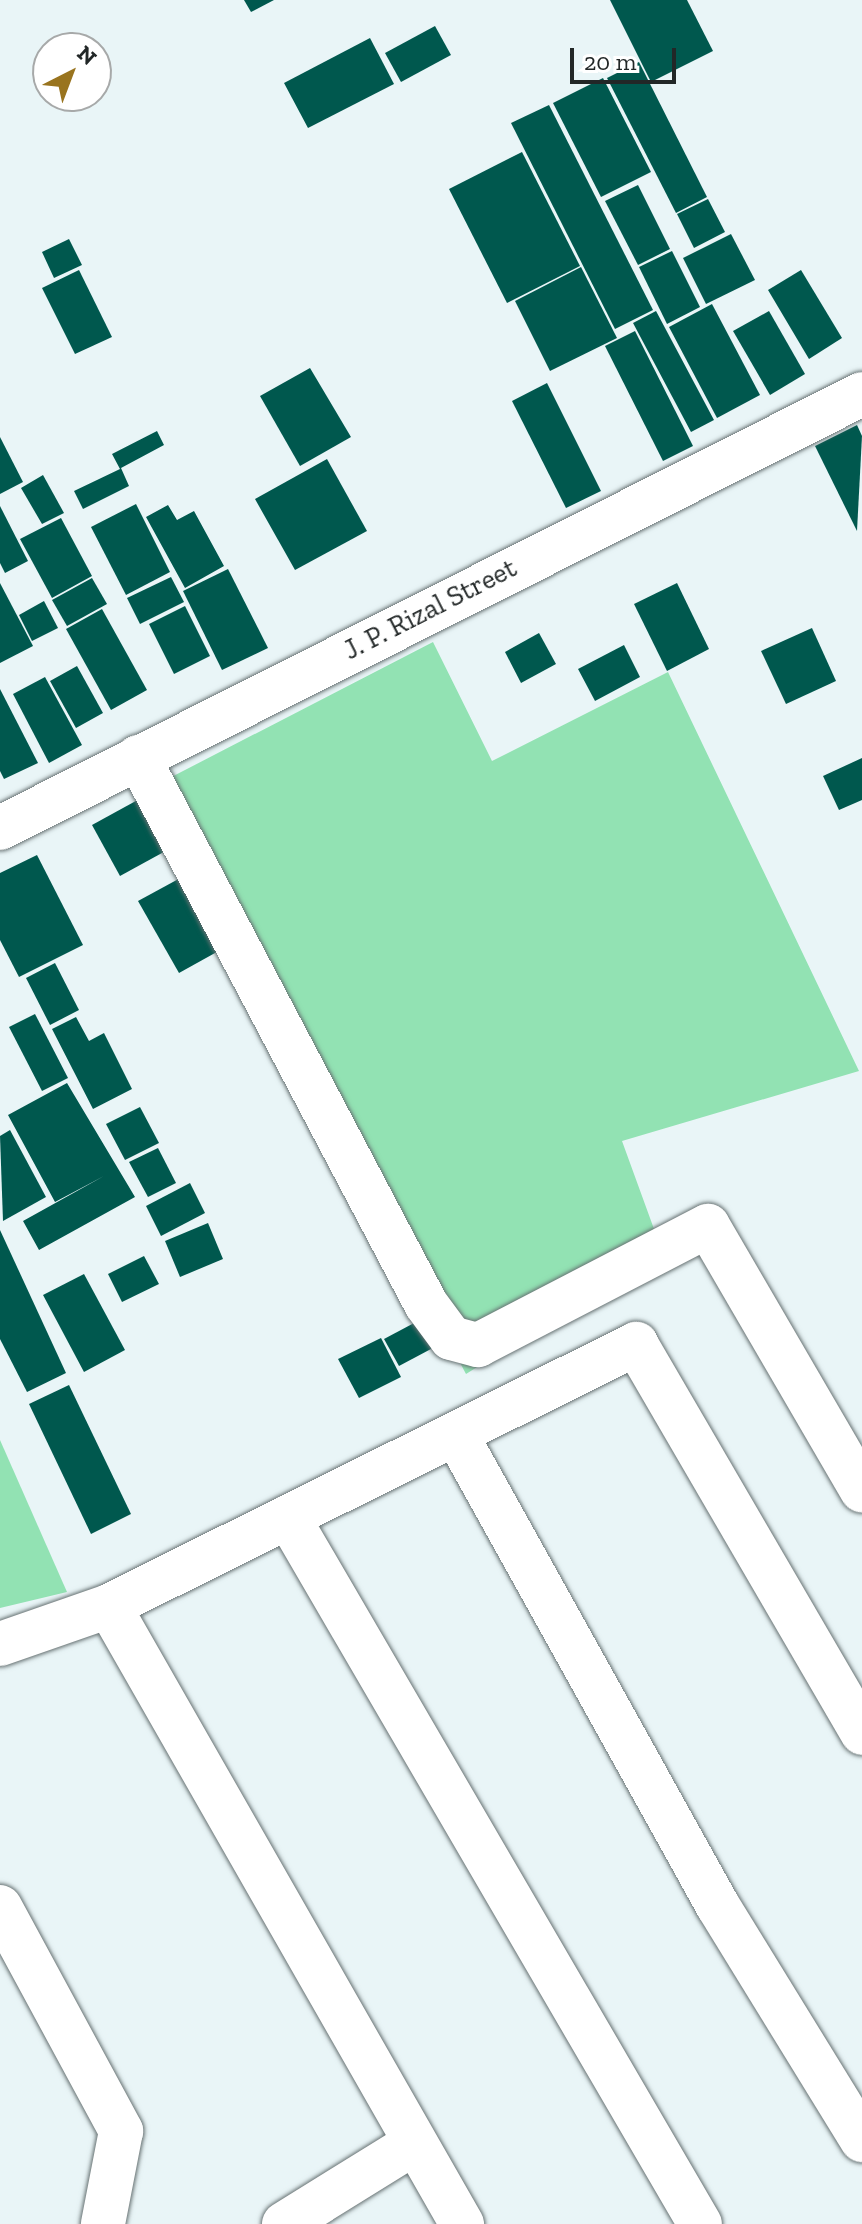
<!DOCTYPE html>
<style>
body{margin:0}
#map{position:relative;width:862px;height:2224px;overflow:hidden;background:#e9f5f7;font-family:"Zilla Slab",serif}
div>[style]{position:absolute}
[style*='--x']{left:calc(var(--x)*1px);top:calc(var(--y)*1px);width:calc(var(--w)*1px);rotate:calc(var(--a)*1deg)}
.green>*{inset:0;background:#92e2b3}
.building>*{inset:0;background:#00584e}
.roads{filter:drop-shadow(0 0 2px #677273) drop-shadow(0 0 2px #677273)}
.minor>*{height:44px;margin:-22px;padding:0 22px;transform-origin:22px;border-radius:22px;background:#fff}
.major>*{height:44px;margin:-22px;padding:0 22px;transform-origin:22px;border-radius:22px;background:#fff}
span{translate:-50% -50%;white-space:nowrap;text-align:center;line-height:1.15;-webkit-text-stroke:8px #fff;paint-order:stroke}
.street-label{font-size:28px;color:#222727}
.north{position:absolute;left:32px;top:32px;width:80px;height:80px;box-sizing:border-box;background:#fff;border:2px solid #a7a9a9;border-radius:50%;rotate:42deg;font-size:22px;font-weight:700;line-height:32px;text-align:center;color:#222727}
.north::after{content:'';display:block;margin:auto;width:28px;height:36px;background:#99741f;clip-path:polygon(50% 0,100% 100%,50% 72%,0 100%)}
.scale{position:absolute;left:570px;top:48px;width:106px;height:36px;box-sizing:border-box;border:4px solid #222727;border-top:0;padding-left:10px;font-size:24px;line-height:28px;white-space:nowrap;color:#222727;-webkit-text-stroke:6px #fff;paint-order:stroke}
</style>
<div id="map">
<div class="green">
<i style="clip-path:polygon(433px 642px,492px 761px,668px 672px,859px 1071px,622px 1141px,662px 1251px,466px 1374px,154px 786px)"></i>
<i style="clip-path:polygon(0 1440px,67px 1592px,0 1608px)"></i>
</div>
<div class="building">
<i style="clip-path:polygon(244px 0,274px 0,251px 12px)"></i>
<i style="clip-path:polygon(610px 0,687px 0,713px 51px,651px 82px)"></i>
<i style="clip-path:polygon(435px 26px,451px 55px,401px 82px,385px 53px)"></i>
<i style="clip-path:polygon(370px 38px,394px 84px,308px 128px,284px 83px)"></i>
<i style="clip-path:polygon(639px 62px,707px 197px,676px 213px,607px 78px)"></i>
<i style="clip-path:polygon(603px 78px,651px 172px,601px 197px,553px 103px)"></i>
<i style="clip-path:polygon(549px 105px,653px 310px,615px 329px,511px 123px)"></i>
<i style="clip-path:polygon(522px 152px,580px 266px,507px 303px,449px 189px)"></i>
<i style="clip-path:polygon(638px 185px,670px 249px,638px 265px,605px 201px)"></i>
<i style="clip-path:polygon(708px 199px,725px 232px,694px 248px,677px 214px)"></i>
<i style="clip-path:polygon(731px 234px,755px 280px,706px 304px,683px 258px)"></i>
<i style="clip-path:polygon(69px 239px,82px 265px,54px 278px,42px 252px)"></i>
<i style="clip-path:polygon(672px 251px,700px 307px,667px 324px,639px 267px)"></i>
<i style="clip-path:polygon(581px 267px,617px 338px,550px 371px,515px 301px)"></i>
<i style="clip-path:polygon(79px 270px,112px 337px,75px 354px,42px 288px)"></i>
<i style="clip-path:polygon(801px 270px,842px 338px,809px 359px,768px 290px)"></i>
<i style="clip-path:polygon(712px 304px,760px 395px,717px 418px,669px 327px)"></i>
<i style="clip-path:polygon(656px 311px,714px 420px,691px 432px,633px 323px)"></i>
<i style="clip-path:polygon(769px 311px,805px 374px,770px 395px,733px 331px)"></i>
<i style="clip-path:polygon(635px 331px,693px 446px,663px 461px,605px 346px)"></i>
<i style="clip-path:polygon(310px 368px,351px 437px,300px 466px,260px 396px)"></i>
<i style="clip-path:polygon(547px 383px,601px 491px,566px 508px,512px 401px)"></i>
<i style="clip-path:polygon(857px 425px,862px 436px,857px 531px,815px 446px)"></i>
<i style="clip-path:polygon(157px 431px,164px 445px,121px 468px,129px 486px,83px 509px,74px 491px,120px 469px,112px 454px)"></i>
<i style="clip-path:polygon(0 437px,23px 482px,0 494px)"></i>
<i style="clip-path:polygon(327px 459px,367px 531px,295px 570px,255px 499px)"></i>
<i style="clip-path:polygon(43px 475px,64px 513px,42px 524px,21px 488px)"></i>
<i style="clip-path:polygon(136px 504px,170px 572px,126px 595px,91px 527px)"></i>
<i style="clip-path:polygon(168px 505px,177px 520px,194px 511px,224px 566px,185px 588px,146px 517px)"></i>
<i style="clip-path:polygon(0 506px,28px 561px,5px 573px,0 563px)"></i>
<i style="clip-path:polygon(61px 518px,92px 576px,52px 598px,20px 539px)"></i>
<i style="clip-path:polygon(228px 569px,268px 648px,222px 670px,183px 591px)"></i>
<i style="clip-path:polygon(171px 577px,184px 602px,140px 624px,127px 598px)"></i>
<i style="clip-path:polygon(92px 578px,107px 604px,67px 626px,52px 600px)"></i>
<i style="clip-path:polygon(0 583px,33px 646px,0 663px)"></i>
<i style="clip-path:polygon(677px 583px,709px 649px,667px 671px,634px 604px)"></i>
<i style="clip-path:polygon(44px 601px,58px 628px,32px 641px,19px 615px)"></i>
<i style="clip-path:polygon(185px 606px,210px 656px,174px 674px,149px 624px)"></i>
<i style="clip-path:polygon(102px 609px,147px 690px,111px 710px,66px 629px)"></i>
<i style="clip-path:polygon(812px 628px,836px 681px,786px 704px,761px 651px)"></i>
<i style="clip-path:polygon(539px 633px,556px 664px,521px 683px,505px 652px)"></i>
<i style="clip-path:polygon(624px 645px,640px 677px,595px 701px,578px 669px)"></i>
<i style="clip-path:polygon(77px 666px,103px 713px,76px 728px,50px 681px)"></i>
<i style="clip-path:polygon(45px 677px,82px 745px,49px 763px,13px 694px)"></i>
<i style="clip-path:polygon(0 689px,38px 763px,4px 779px,0 771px)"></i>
<i style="clip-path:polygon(862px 758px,862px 800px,839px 810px,823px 776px)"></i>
<i style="clip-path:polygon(154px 791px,182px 842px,120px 876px,92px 825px)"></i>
<i style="clip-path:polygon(37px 855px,83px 945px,19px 977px,0 940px,0 873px)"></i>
<i style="clip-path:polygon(184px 876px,224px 948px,179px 973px,138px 901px)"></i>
<i style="clip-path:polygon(55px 963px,79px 1010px,50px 1025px,26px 978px)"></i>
<i style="clip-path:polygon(35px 1014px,68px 1078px,42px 1091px,9px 1027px)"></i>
<i style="clip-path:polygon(76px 1017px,89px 1041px,104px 1033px,132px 1089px,93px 1109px,52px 1029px)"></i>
<i style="clip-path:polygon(67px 1083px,135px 1197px,39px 1250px,23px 1221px,104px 1176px,55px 1202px,8px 1115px)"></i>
<i style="clip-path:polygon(140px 1107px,159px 1143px,125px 1160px,106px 1124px)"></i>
<i style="clip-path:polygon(10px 1130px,46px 1197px,3px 1221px,0 1136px)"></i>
<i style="clip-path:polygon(158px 1148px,176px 1183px,148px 1197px,129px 1162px)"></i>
<i style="clip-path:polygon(190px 1183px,205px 1213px,161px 1236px,146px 1206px)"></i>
<i style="clip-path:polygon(208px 1223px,223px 1259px,180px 1277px,165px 1241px)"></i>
<i style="clip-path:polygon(0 1230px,66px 1373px,27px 1392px,0 1339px)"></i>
<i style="clip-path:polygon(144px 1256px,159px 1284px,122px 1302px,108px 1274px)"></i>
<i style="clip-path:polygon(84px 1274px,125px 1350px,84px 1372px,43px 1295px)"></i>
<i style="clip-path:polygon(431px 1314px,446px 1341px,399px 1366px,384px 1339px)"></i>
<i style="clip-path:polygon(381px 1338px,401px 1377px,359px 1398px,338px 1359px)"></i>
<i style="clip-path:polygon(69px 1385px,131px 1514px,91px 1534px,29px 1404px)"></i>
</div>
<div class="roads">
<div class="minor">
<i style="--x:138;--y:757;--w:618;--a:62.23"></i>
<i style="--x:426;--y:1304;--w:42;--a:53.7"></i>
<i style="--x:451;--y:1338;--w:28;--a:15"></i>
<i style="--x:478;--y:1345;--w:259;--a:-27.4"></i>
<i style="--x:708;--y:1226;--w:306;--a:59.8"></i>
<i style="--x:458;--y:1438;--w:535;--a:60.95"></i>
<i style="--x:718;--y:1906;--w:275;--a:58.4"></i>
<i style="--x:288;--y:1517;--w:818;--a:59.77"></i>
<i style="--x:109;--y:1606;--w:712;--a:60.27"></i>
<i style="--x:0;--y:1644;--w:115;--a:-19.2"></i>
<i style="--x:109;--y:1606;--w:589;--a:-26.43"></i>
<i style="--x:636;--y:1344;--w:450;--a:59.8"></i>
<i style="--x:0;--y:1907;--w:255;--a:61.6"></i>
<i style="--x:121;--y:2131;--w:95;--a:101"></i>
<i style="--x:284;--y:2224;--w:152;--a:-31.8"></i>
</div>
<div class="major">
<i style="--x:0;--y:828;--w:965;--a:-26.72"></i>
</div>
</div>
<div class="street-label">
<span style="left:430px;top:609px;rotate:-27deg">J. P. Rizal Street</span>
</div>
<div class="north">N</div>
<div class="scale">20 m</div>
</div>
